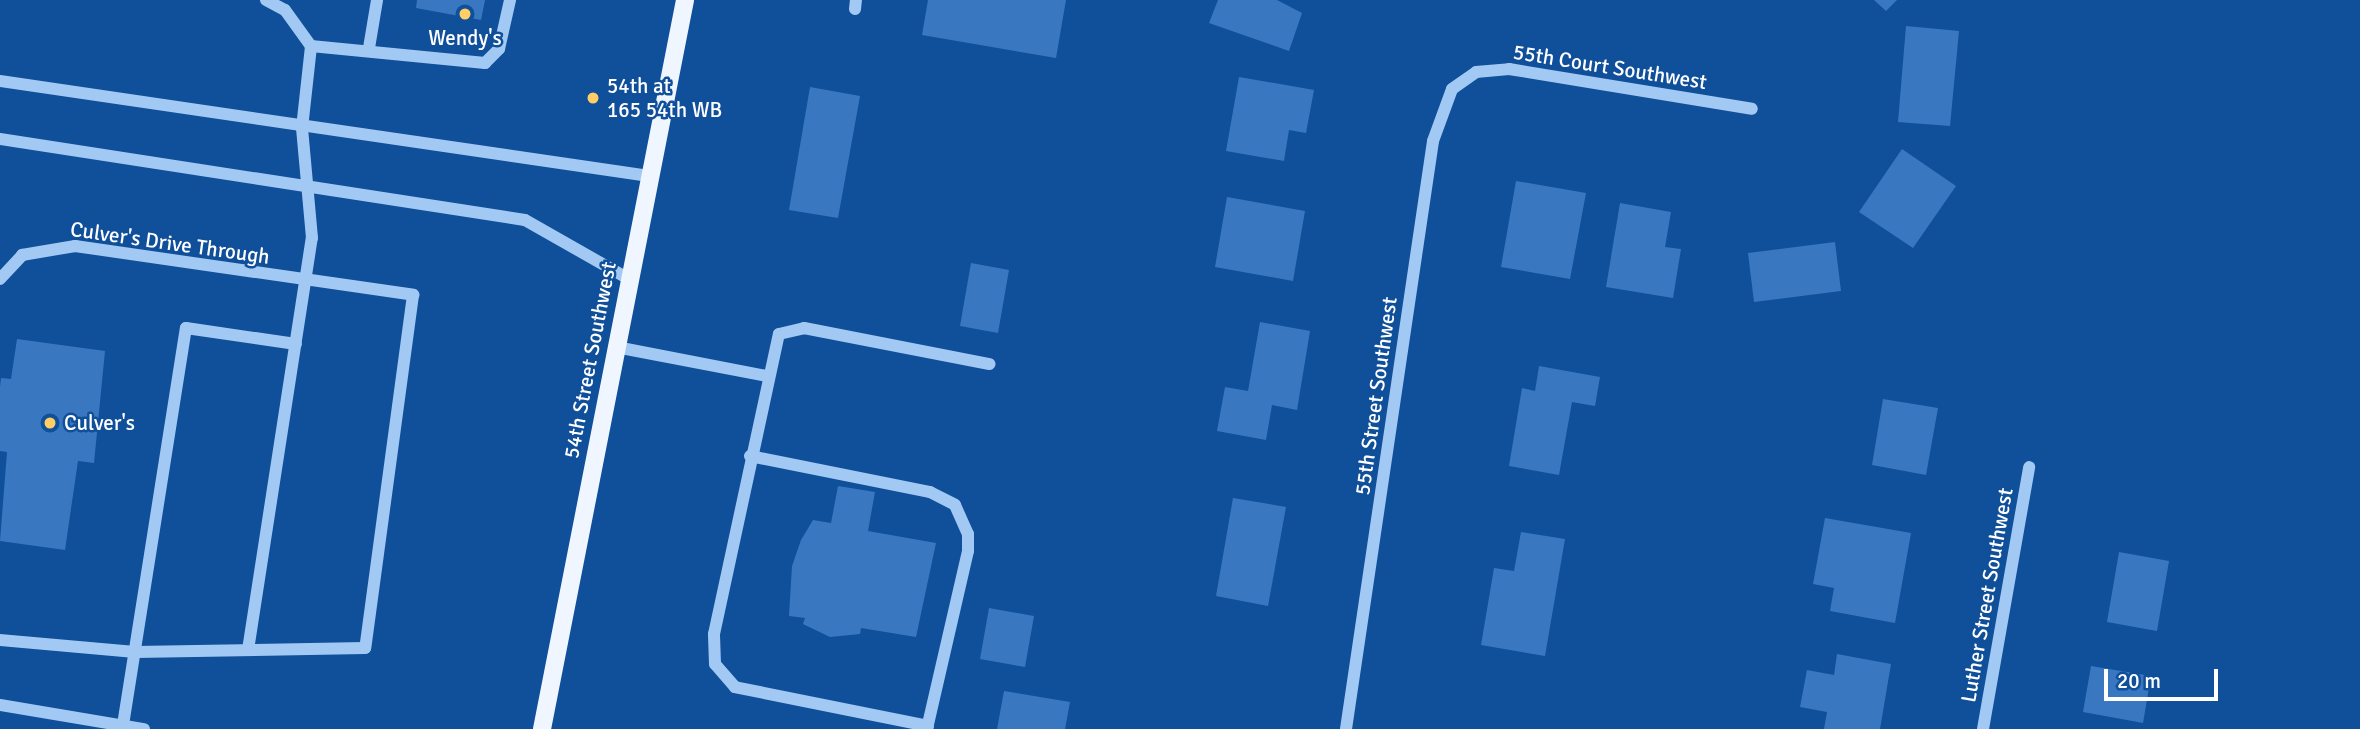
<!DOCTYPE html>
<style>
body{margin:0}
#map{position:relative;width:2360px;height:729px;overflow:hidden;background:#104f9a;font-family:Signika,sans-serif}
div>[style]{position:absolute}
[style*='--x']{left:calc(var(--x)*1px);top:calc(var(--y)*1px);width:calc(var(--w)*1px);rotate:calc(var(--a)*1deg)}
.building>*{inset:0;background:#3978c1}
.minor>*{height:12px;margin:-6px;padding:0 6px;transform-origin:6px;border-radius:6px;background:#a2c9f4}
.major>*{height:18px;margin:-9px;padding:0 9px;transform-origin:9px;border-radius:9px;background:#f0f6ff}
.dots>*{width:19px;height:19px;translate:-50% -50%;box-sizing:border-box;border:4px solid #104f9a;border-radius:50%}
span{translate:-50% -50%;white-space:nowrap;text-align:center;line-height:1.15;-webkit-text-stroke:5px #104f9a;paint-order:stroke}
.poi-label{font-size:21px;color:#fff}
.left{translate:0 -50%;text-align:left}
.street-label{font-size:21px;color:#fff}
.scale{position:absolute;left:2104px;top:669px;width:114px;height:32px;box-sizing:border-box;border:4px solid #fff;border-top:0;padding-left:9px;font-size:21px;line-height:24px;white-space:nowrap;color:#fff;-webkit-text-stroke:5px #104f9a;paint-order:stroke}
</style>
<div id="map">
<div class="building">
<i style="clip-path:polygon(417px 0,485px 0,481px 20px,416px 8px)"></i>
<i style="clip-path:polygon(928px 0,1066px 0,1056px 58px,922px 35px)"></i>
<i style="clip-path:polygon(1218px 0,1277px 0,1302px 13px,1289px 51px,1209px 23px)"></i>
<i style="clip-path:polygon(1874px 0,1897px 0,1886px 11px)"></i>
<i style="clip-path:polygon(1906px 26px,1959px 31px,1950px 126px,1898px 122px)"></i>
<i style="clip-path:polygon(1239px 77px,1314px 90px,1306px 133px,1289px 130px,1284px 161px,1226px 151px)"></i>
<i style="clip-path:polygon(810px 87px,860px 96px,838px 218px,789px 210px)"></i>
<i style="clip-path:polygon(1902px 149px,1956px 186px,1913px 248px,1859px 212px)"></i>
<i style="clip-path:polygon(1516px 181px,1586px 193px,1570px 279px,1501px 267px)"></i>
<i style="clip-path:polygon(1227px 197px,1305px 211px,1293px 281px,1215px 267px)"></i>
<i style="clip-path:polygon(1620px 203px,1671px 212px,1665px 247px,1681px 249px,1673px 298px,1606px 287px)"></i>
<i style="clip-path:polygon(1835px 242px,1841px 291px,1754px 302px,1748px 253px)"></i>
<i style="clip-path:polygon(971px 263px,1009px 270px,998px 333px,960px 326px)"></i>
<i style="clip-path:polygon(1260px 322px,1310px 331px,1297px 410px,1272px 405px,1266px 440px,1217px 431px,1225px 387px,1248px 391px)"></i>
<i style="clip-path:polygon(17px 339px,105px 351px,94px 463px,78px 461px,65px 550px,0 541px,7px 452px,0 451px,0 387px,1px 378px,11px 379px)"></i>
<i style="clip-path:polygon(1539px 366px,1600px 377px,1595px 406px,1572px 402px,1559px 475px,1509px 466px,1522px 388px,1535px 391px)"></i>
<i style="clip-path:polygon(1883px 399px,1938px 408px,1926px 475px,1872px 465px)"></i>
<i style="clip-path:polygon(838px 486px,875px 492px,868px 531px,936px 543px,916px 637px,861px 628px,860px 634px,830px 637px,803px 624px,805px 618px,789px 616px,792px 566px,801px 540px,813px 520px,831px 523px)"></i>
<i style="clip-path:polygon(1233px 498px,1286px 507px,1268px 606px,1216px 596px)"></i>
<i style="clip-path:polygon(1825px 518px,1911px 533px,1895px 623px,1830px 611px,1834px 588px,1813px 584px)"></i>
<i style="clip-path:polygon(1521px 532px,1565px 539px,1545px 656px,1481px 645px,1494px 568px,1514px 571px)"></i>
<i style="clip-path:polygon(2119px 552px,2169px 561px,2157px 631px,2107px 622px)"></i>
<i style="clip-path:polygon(989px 608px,1034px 616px,1025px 667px,980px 659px)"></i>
<i style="clip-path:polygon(1837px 654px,1891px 664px,1880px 729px,1824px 729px,1827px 712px,1800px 707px,1807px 670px,1834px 675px)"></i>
<i style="clip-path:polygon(2091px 666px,2151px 676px,2143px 723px,2083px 712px)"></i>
<i style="clip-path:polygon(1004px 691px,1070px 702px,1065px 729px,997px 729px)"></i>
</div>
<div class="minor">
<i style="--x:266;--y:0;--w:21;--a:28"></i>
<i style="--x:285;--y:10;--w:44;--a:54.2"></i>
<i style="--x:855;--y:9;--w:9;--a:-84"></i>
<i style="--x:369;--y:48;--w:49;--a:-80.5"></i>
<i style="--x:0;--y:81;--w:656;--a:8.33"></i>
<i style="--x:0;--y:139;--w:531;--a:8.77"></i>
<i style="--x:525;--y:220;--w:120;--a:29.6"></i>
<i style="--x:0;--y:279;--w:33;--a:-47"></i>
<i style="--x:22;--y:255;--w:54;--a:-9.6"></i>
<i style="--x:75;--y:246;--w:342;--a:8.2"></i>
<i style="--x:413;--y:295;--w:356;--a:97.7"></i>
<i style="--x:365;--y:648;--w:230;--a:179"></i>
<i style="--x:135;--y:652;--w:136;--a:-174.9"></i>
<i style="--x:616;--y:347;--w:153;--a:10.9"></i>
<i style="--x:750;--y:456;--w:184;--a:11.3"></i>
<i style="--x:930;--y:492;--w:28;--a:27"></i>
<i style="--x:955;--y:505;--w:32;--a:66"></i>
<i style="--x:968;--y:534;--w:17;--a:90"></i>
<i style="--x:968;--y:551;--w:183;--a:103"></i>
<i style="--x:248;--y:650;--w:417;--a:-81.2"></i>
<i style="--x:312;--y:238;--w:110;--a:-95.2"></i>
<i style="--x:302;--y:128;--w:82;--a:-83.7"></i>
<i style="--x:311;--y:46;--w:175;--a:5.6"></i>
<i style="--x:485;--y:63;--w:20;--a:-45"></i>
<i style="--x:499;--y:49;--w:50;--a:-77.3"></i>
<i style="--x:0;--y:705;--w:146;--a:9.5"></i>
<i style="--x:123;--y:725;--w:402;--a:-81"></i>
<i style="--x:186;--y:328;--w:111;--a:8.3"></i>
<i style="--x:928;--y:726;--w:197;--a:-168.6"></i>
<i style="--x:735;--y:687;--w:30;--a:-131"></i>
<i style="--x:715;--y:664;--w:30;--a:-92"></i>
<i style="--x:714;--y:634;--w:307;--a:-77.8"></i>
<i style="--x:779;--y:334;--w:26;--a:-13"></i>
<i style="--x:804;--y:328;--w:189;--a:11"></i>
<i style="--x:1346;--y:729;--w:594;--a:-81.58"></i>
<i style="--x:1433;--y:141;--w:55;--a:-69.9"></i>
<i style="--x:1452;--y:89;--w:29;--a:-35"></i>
<i style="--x:1476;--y:72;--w:33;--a:-5"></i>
<i style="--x:1509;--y:69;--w:246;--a:9.3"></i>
<i style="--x:1983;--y:729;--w:266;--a:-80"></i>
</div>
<div class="major">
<i style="--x:542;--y:729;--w:743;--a:-78.9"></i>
</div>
<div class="dots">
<i style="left:465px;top:14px;background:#ffcf66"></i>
<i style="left:593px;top:98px;background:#ffcf66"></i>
<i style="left:50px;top:423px;background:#ffcf66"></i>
</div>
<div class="poi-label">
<span style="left:465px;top:38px">Wendy's</span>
<span class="left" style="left:607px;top:98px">54th at<br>165 54th WB</span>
<span class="left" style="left:64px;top:423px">Culver's</span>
</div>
<div class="street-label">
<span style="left:1610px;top:67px;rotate:9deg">55th Court Southwest</span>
<span style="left:170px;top:243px;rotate:8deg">Culver's Drive Through</span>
<span style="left:590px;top:360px;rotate:-79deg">54th Street Southwest</span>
<span style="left:1376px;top:396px;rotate:-82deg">55th Street Southwest</span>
<span style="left:1987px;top:595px;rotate:-80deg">Luther Street Southwest</span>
</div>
<div class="scale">20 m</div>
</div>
